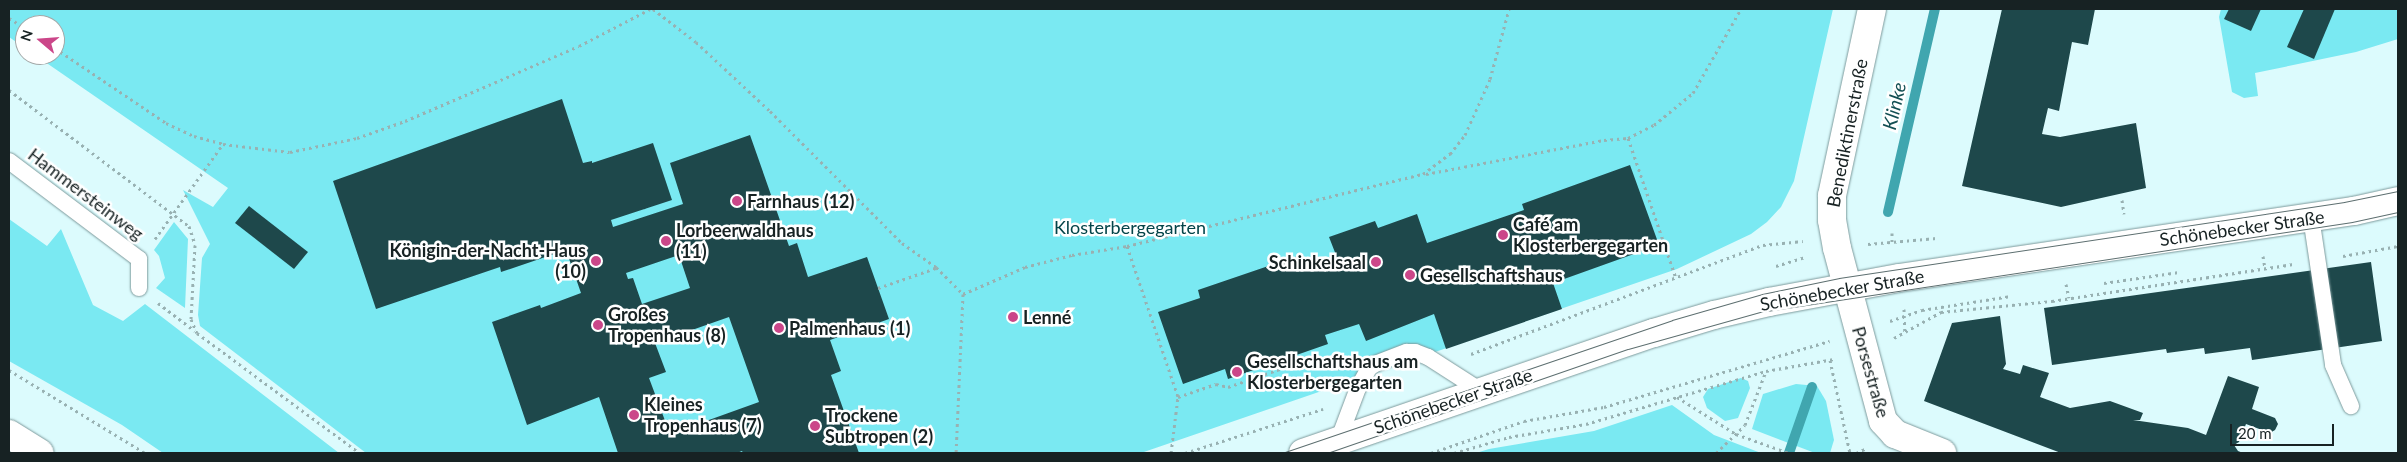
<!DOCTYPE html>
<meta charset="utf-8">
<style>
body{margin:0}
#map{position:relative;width:2407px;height:462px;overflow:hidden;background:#dcfbfd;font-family:Lato,sans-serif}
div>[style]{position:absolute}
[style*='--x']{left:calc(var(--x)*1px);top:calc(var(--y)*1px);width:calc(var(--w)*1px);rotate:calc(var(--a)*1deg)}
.green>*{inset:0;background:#7ae9f2}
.stream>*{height:10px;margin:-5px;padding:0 5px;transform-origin:5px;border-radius:5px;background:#40a6af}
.building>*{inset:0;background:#1e484b}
.path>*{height:3px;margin-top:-1.5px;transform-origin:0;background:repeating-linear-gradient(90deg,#98b1b2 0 2.5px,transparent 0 6.5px)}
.roads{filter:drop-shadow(0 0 1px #7d9a9c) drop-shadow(0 0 1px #7d9a9c)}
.lane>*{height:16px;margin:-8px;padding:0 8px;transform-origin:8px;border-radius:8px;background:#fff}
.street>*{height:28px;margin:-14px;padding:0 14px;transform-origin:14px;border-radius:14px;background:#fff}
.secondary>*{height:28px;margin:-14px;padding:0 14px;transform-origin:14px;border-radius:14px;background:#fff}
.tram>*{height:1px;margin:-0.5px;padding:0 0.5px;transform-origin:0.5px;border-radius:0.5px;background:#5d6f70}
.dots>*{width:14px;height:14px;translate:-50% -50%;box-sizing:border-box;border:2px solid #fff;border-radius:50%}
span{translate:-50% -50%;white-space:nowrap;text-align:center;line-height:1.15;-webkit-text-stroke:5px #fff;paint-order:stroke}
.street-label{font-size:18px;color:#172223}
.poi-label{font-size:18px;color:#172223;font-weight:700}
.left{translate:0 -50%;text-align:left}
.right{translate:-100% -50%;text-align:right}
.park-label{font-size:18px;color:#034449}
.water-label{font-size:19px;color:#134f53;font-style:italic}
.frame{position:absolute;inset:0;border:10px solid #172223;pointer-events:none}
.north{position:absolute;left:15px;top:15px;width:50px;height:50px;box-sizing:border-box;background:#fff;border:1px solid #a2a7a7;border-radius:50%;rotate:288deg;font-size:14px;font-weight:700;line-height:20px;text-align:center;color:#172223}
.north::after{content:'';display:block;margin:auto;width:18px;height:22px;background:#cb4689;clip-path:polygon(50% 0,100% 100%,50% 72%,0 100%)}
.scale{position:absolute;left:2230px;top:424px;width:104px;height:22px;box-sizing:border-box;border:2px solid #172223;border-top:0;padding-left:6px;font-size:15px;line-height:18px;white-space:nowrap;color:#172223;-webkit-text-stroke:4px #fff;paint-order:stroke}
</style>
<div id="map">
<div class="green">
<i style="clip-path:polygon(9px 9px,1833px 9px,1794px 181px,1781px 207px,1767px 222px,1751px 234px,1677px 269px,1141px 453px,366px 453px,200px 326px,198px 315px,202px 258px,210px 244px,183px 190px,213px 207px,228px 188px,35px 55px,55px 55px,55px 25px,25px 25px,25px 48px,9px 37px)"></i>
<i style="clip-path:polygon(2221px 9px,2398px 9px,2398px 39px,2356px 52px,2255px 73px,2258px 96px,2244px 98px,2232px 92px,2219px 17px)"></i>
<i style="clip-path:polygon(9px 219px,47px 246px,61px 229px,93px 305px,123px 321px,145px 304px,339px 453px,163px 453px,122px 425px,9px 361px)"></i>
<i style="clip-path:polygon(174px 222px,188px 239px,185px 308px,156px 288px,165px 278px,159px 256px,154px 250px)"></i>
<i style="clip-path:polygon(1741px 378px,1748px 381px,1750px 388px,1738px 418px,1725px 421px,1707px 408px,1703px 397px,1708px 389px)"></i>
<i style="clip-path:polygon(1796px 384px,1817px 386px,1826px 401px,1834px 440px,1830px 453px,1815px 453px,1752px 429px,1763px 394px)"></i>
<i style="clip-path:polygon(1672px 405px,1714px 435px,1761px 453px,1476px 453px,1489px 449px,1594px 431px)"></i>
</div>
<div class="stream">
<i style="--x:1888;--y:212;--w:208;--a:-77"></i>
<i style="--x:1789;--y:453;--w:70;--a:-70.8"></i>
</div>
<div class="building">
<i style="clip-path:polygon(2002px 9px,2095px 9px,2088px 45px,2072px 42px,2059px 111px,2048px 108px,2042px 134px,2060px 137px,2136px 123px,2146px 188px,2061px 207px,1962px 186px)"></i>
<i style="clip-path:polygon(2229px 9px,2261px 9px,2251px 31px,2224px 19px)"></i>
<i style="clip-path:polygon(2304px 9px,2335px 9px,2314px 59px,2287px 47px)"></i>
<i style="clip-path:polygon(evenodd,562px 99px,583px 163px,592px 161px,592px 163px,653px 143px,672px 200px,611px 220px,613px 227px,683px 204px,670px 163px,750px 135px,789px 246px,797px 243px,808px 277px,867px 257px,889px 319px,830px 340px,841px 371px,831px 375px,859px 453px,743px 453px,742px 451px,737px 453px,618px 453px,599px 397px,527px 425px,492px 322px,540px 305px,541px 308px,581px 293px,566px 250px,501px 272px,500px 267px,376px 309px,333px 181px,562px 99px,679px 255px,690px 288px,642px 304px,633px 278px,628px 279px,626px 273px,679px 255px,562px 99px,729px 317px,759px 402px,670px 434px,649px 378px,666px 372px,655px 343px,729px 317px)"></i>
<i style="clip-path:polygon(1630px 165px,1659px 245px,1553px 283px,1562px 309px,1446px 349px,1434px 314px,1366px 341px,1359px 324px,1325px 335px,1328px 344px,1228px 379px,1225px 369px,1183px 384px,1158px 312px,1200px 298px,1198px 290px,1298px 256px,1301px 266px,1336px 255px,1329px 237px,1375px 221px,1378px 228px,1417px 214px,1427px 243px,1524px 210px,1522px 204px)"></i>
<i style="clip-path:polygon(249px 206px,308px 252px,294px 269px,235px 223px)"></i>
<i style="clip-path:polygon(2371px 262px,2382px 341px,2252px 360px,2250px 348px,2205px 354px,2204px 348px,2167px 353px,2166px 349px,2052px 365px,2044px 308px)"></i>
<i style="clip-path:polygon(2000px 316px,2006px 364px,2003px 369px,2020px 374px,2023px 365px,2049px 373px,2040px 397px,2070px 408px,2110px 401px,2143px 413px,2140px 420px,2133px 420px,2188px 428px,2206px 435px,2228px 376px,2259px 387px,2252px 409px,2275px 418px,2278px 424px,2275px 430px,2270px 433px,2246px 424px,2239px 442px,2234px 445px,2238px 451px,2243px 453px,2061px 453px,1924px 401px,1952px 323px)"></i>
</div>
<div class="path">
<i style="--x:653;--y:9;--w:54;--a:37.5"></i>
<i style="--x:696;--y:42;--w:101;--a:43"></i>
<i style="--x:770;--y:111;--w:187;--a:45"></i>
<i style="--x:902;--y:243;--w:42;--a:35.2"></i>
<i style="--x:936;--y:267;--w:38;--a:45"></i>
<i style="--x:963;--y:294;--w:159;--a:92.5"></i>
<i style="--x:9;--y:18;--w:19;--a:32"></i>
<i style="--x:55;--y:48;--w:134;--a:34"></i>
<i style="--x:166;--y:123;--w:31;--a:25"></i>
<i style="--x:194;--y:136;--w:30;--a:15"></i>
<i style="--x:223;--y:144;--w:67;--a:6.8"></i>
<i style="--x:290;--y:152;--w:68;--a:-11.8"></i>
<i style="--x:357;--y:138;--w:51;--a:-19.5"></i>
<i style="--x:405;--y:121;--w:189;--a:-23.3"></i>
<i style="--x:579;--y:46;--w:80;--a:-27.5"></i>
<i style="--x:9;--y:90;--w:226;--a:37.1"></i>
<i style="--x:189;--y:226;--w:20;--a:72"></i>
<i style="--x:195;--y:245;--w:74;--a:93.1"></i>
<i style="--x:191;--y:319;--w:15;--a:67"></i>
<i style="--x:197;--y:333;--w:202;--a:36.4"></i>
<i style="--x:1628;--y:138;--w:148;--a:71.1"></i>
<i style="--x:1426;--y:174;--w:181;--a:-10.8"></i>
<i style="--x:1604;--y:140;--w:24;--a:-5"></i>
<i style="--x:1628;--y:138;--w:29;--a:-27"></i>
<i style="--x:1654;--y:125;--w:50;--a:-39.4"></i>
<i style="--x:1693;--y:93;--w:97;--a:-60.3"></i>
<i style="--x:2122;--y:200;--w:14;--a:82"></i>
<i style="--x:155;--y:239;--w:117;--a:-54.4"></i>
<i style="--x:1892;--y:242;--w:9;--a:-90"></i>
<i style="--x:1868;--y:244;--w:69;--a:-5"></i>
<i style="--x:1127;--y:246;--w:159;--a:71.3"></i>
<i style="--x:2263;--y:256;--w:13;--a:81"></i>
<i style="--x:2343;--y:256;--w:56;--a:-10.3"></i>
<i style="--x:1776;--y:266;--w:31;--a:-17"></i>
<i style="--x:2104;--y:283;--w:76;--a:-8.3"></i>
<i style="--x:2066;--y:284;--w:14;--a:78"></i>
<i style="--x:878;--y:288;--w:61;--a:-19"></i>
<i style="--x:963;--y:294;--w:68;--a:-23.5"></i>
<i style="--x:1025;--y:267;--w:49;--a:-14.3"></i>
<i style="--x:1072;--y:255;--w:56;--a:-9.3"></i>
<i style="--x:1127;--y:246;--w:305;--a:-13.7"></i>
<i style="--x:1423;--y:174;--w:34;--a:-37"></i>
<i style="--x:1450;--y:154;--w:24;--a:-52"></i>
<i style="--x:1465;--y:135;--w:61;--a:-65.9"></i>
<i style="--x:1490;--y:79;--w:73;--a:-74.8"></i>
<i style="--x:158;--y:303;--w:46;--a:37.1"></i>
<i style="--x:1904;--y:309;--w:24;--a:88"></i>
<i style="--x:1890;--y:321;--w:34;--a:-19"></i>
<i style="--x:1922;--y:310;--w:90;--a:-8.9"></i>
<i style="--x:1894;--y:338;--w:54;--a:-29"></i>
<i style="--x:1941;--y:312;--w:112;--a:-5.7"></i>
<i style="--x:2052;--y:301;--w:244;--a:-8.7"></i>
<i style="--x:1471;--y:354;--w:312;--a:-20.5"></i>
<i style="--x:1763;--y:245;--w:40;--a:-5.7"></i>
<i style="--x:1830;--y:360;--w:95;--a:77.9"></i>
<i style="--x:9;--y:370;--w:159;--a:31.4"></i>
<i style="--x:1677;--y:397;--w:70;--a:32.1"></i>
<i style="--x:1736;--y:434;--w:56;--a:19.7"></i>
<i style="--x:1171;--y:453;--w:56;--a:-82.9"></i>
<i style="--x:1178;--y:397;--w:40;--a:-18.9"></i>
<i style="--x:1216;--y:384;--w:12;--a:14"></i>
<i style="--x:1228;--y:387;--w:83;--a:-19.1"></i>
<i style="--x:1306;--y:360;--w:34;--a:15"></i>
<i style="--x:1185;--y:453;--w:145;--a:-17.7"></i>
<i style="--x:1431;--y:453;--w:98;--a:-19"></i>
<i style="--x:1524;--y:421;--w:81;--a:-9.9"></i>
<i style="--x:1604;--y:407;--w:235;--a:-16.3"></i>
<i style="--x:1454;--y:453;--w:57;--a:-16.2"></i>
<i style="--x:1509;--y:437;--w:78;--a:-9.6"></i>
<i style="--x:1586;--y:424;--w:188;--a:-16.4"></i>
<i style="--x:1766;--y:371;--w:69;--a:-10"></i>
<i style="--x:1716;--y:453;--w:40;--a:-44"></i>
<i style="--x:1745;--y:425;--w:58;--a:-68.7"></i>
<i style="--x:1856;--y:453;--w:10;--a:-24"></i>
</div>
<div class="roads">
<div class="lane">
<i style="--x:9;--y:161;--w:163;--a:37"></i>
<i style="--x:139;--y:259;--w:29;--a:90"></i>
<i style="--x:2311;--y:217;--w:150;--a:81.5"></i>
<i style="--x:2333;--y:365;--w:45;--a:66.3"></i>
<i style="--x:1338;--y:441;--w:57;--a:-69.3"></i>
<i style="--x:1358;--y:388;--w:23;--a:-61"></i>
<i style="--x:1369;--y:368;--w:7;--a:-34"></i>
<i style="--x:1375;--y:364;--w:34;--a:-21"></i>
<i style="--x:1407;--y:352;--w:8;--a:0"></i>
<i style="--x:1415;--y:352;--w:14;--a:21"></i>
<i style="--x:1428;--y:357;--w:63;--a:32.7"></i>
</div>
<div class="street">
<i style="--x:1872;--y:9;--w:191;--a:102.1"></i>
<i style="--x:1832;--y:196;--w:24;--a:90"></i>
<i style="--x:1832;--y:220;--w:28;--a:80"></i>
<i style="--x:1837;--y:248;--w:179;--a:75.1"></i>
<i style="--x:1883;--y:421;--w:18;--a:47"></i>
<i style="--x:1895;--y:434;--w:51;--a:22"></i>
</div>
<div class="secondary">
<i style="--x:9;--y:434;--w:36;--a:32"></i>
<i style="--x:1303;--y:453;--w:371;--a:-18.9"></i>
<i style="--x:1654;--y:333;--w:63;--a:-16.7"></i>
<i style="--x:1714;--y:315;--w:57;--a:-13.3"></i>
<i style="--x:1769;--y:302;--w:132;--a:-10.5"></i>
<i style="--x:1899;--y:278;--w:460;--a:-8.4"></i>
<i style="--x:2354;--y:211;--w:45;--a:-12.8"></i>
</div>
</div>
<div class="tram">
<i style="--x:1282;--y:453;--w:412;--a:-18.8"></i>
<i style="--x:1672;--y:320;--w:94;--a:-16.1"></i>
<i style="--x:1762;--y:294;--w:79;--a:-11.7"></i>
<i style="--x:1839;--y:278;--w:511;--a:-8.56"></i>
<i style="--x:2344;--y:202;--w:55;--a:-11.5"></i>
<i style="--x:1327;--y:453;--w:318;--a:-19.1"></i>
<i style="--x:1628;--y:349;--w:137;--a:-15.7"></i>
<i style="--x:1760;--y:312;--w:599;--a:-8.64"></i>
<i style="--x:2352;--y:222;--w:47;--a:-12.3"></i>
</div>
<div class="dots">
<i style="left:737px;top:201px;background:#cb4689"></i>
<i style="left:1503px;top:235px;background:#cb4689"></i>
<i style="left:666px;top:241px;background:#cb4689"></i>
<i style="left:596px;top:261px;background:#cb4689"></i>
<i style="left:1376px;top:262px;background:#cb4689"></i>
<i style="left:1410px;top:275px;background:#cb4689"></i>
<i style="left:1013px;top:317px;background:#cb4689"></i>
<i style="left:598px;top:325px;background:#cb4689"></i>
<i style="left:779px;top:328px;background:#cb4689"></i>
<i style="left:1237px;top:372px;background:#cb4689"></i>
<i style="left:634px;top:415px;background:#cb4689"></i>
<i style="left:815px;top:426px;background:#cb4689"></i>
</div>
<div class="street-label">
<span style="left:1847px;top:133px;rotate:-79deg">Benediktinerstraße</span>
<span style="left:86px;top:194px;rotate:37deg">Hammersteinweg</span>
<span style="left:2242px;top:228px;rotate:-8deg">Schönebecker Straße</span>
<span style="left:1842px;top:290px;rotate:-10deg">Schönebecker Straße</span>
<span style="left:1871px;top:372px;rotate:74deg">Porsestraße</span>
<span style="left:1453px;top:401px;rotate:-19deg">Schönebecker Straße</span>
</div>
<div class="poi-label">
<span class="left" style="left:747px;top:201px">Farnhaus (12)</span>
<span class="left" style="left:1513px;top:235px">Café am<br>Klosterbergegarten</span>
<span class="left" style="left:676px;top:241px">Lorbeerwaldhaus<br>(11)</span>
<span class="right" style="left:586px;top:261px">Königin-der-Nacht-Haus<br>(10)</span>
<span class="right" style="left:1366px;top:262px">Schinkelsaal</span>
<span class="left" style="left:1420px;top:275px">Gesellschaftshaus</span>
<span class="left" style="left:608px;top:325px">Großes<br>Tropenhaus (8)</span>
<span class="left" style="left:1023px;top:317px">Lenné</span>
<span class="left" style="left:789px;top:328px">Palmenhaus (1)</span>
<span class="left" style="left:1247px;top:372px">Gesellschaftshaus am<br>Klosterbergegarten</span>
<span class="left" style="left:644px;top:415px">Kleines<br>Tropenhaus (7)</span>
<span class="left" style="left:825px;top:426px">Trockene<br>Subtropen (2)</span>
</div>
<div class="park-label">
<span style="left:1130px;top:227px">Klosterbergegarten</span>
</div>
<div class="water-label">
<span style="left:1894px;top:106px;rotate:-77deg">Klinke</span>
</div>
<div class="frame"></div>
<div class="north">N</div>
<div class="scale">20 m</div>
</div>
